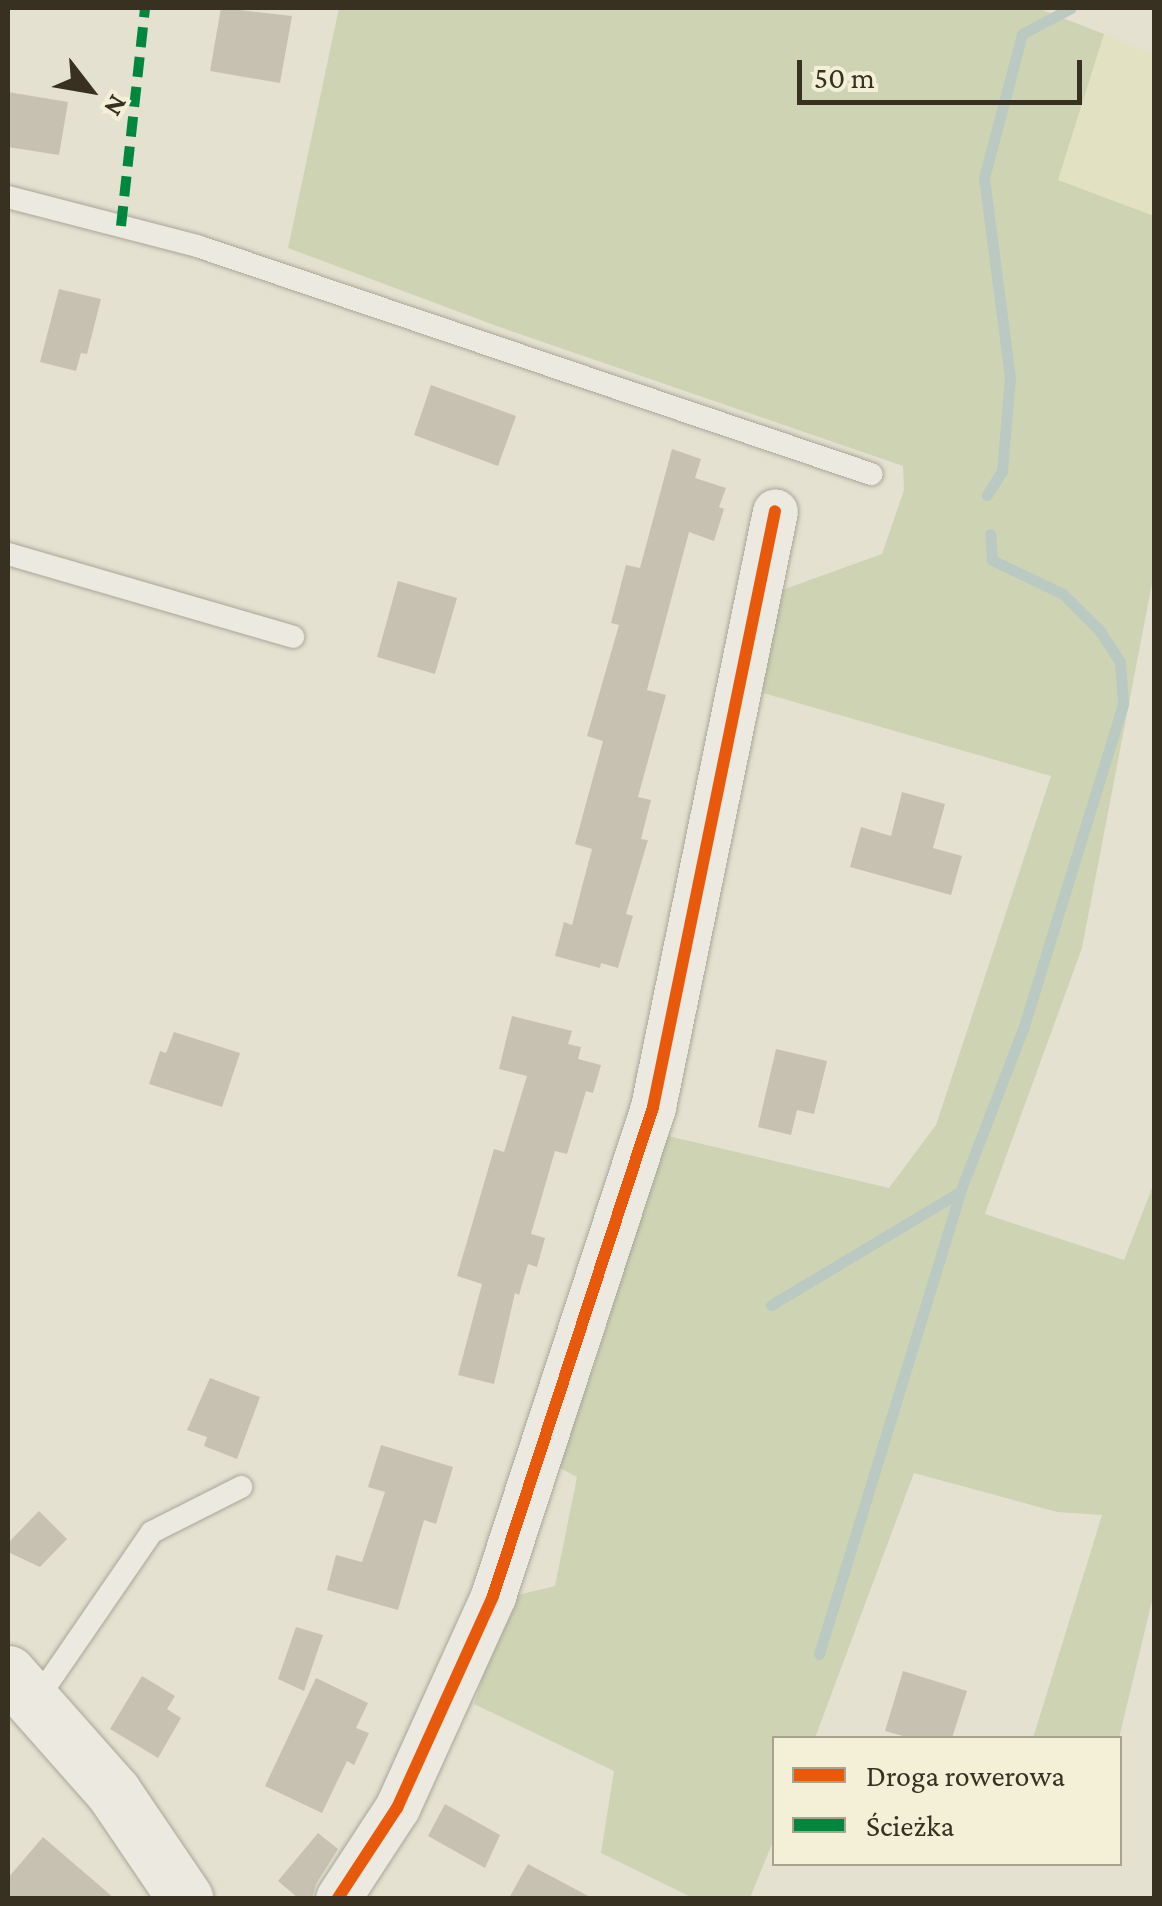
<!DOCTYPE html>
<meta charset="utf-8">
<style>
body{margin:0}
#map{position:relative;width:1162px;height:1906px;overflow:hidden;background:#e4e1d0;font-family:"Crimson Pro",serif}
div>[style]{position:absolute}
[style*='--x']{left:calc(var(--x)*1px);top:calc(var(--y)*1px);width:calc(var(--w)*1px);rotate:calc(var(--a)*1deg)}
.farmland>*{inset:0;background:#e2e1c1}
.green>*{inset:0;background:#ced4b3}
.stream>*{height:11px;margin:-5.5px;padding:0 5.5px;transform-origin:5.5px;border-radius:5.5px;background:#bacac3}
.building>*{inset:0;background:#c7c1b1}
.roads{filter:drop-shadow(0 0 2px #a9a698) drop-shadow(0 0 2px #a9a698)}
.lane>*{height:22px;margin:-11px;padding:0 11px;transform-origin:11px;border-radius:11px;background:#eceae0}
.street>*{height:45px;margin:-22.5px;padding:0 22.5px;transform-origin:22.5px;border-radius:22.5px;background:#eceae0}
.secondary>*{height:55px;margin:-27.5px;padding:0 27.5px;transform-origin:27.5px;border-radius:27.5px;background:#eceae0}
.quiet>*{height:10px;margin-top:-5px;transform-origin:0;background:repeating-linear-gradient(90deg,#00873e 0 20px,transparent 0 30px)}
.cycleway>*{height:12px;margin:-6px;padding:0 6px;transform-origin:6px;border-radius:6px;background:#e8590c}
span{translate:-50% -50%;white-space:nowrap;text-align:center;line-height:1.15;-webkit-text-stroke:9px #f3f0d7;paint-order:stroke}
.frame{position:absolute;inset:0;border:10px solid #383021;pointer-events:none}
.legend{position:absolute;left:772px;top:1736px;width:350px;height:130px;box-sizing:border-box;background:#f3f0d7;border:2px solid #a8a38e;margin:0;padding:12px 18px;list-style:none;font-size:30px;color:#383021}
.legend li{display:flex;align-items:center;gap:20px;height:50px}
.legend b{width:50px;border:2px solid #a8a38e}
.north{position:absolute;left:40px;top:40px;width:100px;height:100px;-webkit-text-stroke:8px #f3f0d7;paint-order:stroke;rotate:121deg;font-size:28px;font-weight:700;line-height:40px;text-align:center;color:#383021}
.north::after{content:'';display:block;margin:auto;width:35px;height:45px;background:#383021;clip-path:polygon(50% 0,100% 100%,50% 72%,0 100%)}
.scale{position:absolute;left:797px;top:60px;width:285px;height:45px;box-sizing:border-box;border:5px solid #383021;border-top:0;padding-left:12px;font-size:30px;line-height:35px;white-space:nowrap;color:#383021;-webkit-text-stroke:8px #f3f0d7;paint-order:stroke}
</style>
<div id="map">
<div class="farmland">
<i style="clip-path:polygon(1104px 34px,1154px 54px,1154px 216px,1058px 180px)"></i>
</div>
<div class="green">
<i style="clip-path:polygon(339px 8px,1037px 8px,1104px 34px,1058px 180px,1154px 216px,1154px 573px,1082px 948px,985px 1214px,1124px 1260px,1154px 1183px,1154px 1593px,1119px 1738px,1033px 1738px,1102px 1515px,1057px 1512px,914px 1473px,815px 1738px,774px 1738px,774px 1839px,750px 1898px,693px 1898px,601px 1853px,614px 1771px,474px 1704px,509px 1597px,555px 1586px,577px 1477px,554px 1465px,566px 1419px,593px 1370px,664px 1135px,889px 1188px,936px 1125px,1051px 776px,763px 693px,768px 595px,882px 554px,904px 490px,903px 466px,502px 328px,288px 248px)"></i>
</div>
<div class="stream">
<i style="--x:987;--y:495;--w:28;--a:-58"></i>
<i style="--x:1002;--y:471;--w:93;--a:-85.1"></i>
<i style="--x:1010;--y:378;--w:202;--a:-97.4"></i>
<i style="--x:984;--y:178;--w:149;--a:-75.2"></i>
<i style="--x:1022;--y:34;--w:55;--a:-28"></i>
<i style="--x:771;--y:1305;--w:220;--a:-30.9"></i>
<i style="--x:819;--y:1654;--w:483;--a:-73"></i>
<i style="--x:960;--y:1192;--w:178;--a:-68.9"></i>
<i style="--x:1024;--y:1026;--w:337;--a:-72.9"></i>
<i style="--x:1123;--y:704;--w:42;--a:-94.1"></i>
<i style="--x:1120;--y:662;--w:37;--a:-123"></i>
<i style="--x:1100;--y:631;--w:52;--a:-135"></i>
<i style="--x:1063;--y:594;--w:79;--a:-154.4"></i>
<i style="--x:992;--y:560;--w:26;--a:-94"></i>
</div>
<div class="building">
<i style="clip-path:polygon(221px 8px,292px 16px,280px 83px,210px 71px)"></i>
<i style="clip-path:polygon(8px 92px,68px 102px,59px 155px,8px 147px)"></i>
<i style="clip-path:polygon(59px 289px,101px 299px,87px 354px,81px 353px,76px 371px,40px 362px)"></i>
<i style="clip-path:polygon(431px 385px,516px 416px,498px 466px,414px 435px)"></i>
<i style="clip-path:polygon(672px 449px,701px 459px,695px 478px,726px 488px,719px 507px,724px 509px,714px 541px,689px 532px,647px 690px,666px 695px,638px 797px,651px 800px,641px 839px,648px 840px,626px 914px,633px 916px,618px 968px,601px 963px,600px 968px,555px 956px,564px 922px,572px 925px,592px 849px,575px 844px,603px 741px,587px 736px,619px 625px,611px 623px,626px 565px,640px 568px)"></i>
<i style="clip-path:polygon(398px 581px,457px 598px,435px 674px,377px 657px)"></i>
<i style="clip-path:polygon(902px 792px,945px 804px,933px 848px,962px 856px,951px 895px,850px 867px,861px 827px,891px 836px)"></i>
<i style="clip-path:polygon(512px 1016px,572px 1031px,568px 1044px,581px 1047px,578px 1059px,601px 1065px,593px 1093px,586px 1091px,567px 1154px,555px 1151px,531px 1234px,545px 1238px,537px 1267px,528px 1264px,519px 1295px,515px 1293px,494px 1384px,458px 1375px,482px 1284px,457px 1276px,494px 1149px,504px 1152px,527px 1076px,499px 1069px)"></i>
<i style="clip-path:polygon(174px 1032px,240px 1053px,222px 1107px,149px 1084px,160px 1051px,166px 1053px)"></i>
<i style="clip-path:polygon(776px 1049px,827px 1061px,814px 1114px,797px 1110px,791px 1135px,758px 1127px)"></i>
<i style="clip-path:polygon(210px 1378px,260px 1397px,237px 1459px,204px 1446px,207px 1437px,187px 1430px)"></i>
<i style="clip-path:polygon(381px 1445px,453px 1467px,436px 1524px,424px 1520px,398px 1610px,327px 1590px,336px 1555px,362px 1562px,385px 1492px,368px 1487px)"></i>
<i style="clip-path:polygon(39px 1511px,67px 1539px,40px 1567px,8px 1552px,8px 1543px)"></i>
<i style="clip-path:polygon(296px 1627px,323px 1635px,304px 1691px,278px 1679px)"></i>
<i style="clip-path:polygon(903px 1671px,967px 1691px,952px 1738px,910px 1738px,885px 1731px)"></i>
<i style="clip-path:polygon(142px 1676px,175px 1696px,167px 1709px,181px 1718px,158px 1758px,110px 1729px)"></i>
<i style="clip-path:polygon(316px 1678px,368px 1703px,356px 1728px,369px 1733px,354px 1765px,347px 1761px,322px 1813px,265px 1786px)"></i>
<i style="clip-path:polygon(445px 1804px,500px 1835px,485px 1868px,428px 1836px)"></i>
<i style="clip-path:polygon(318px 1833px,338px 1849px,316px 1884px,312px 1898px,298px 1898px,278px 1881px)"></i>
<i style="clip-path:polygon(43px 1837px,114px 1898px,8px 1898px,8px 1878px)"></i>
<i style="clip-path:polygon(528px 1864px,592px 1898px,509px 1898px)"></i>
</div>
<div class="roads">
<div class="lane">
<i style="--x:8;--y:197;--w:195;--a:14.5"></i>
<i style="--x:197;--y:246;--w:712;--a:18.69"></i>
<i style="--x:8;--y:554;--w:297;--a:16.2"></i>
<i style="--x:35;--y:1702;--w:206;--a:-55.5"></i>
<i style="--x:152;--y:1532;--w:100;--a:-26.8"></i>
</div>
<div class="street">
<i style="--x:338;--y:1898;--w:108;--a:-56.8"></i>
<i style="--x:397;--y:1808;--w:233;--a:-65.6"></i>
<i style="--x:493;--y:1596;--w:515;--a:-71.88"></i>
<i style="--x:653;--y:1107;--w:608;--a:-78.43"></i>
</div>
<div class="secondary">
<i style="--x:8;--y:1673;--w:160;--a:48.5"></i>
<i style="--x:114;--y:1793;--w:127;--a:55.9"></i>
</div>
</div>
<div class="quiet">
<i style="--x:121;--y:226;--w:219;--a:-83.7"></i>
</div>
<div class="cycleway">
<i style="--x:338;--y:1898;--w:108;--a:-56.8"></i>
<i style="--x:397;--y:1808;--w:233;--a:-65.6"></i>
<i style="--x:493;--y:1596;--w:515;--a:-71.88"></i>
<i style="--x:653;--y:1107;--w:608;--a:-78.43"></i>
</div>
<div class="frame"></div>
<ul class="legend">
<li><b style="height:12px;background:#e8590c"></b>Droga rowerowa</li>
<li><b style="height:12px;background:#00873e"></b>Ścieżka</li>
</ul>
<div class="north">N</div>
<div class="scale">50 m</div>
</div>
